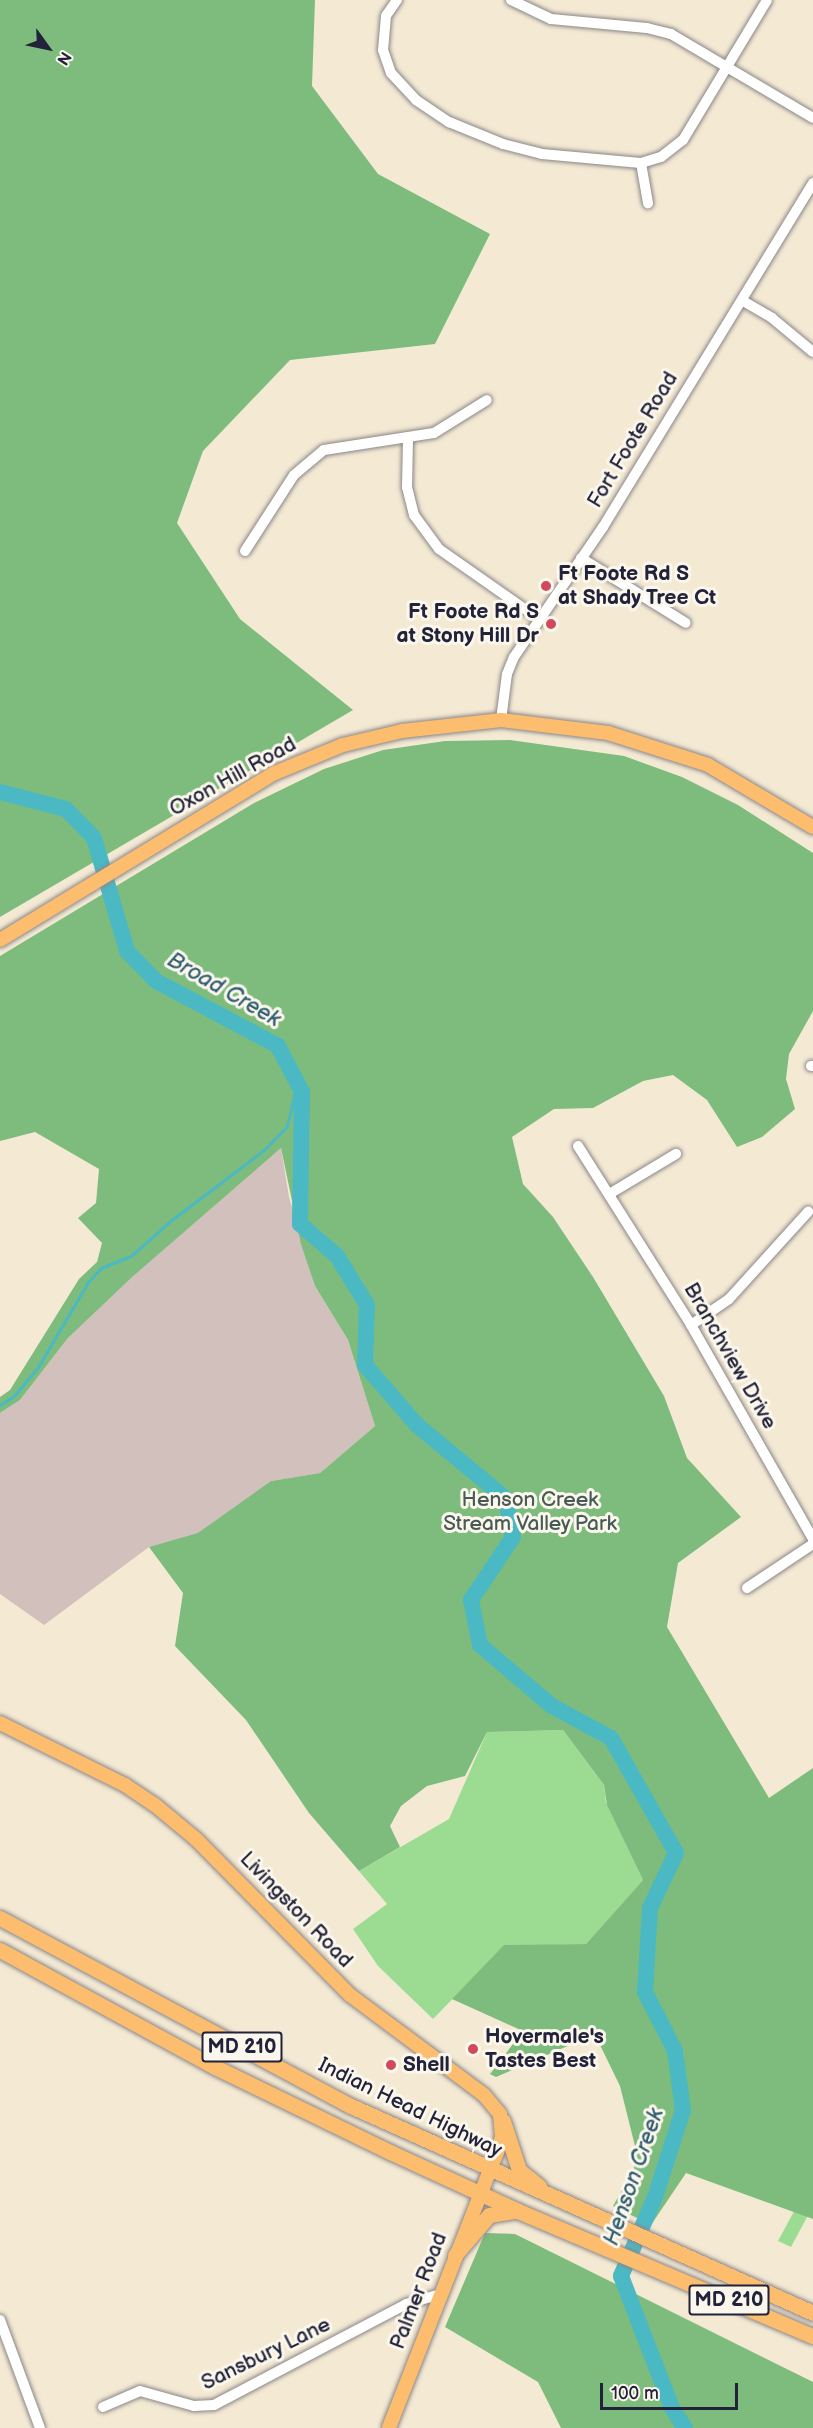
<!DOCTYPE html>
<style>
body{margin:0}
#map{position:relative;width:813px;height:2428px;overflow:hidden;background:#f4ead4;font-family:"Balsamiq Sans",sans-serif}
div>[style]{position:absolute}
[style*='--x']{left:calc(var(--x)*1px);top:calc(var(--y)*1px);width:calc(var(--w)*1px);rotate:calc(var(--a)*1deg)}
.industrial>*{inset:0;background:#d1c0bc}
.green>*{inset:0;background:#9cdc92}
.forest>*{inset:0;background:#7dbc7c}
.stream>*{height:3px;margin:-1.5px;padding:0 1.5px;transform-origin:1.5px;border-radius:1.5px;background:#4bb9c4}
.river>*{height:16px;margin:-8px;padding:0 8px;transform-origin:8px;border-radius:8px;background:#4bb9c4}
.roads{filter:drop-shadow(0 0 2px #8b8688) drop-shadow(0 0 2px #8b8688)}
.minor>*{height:10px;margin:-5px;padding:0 5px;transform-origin:5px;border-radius:5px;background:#fff}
.major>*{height:14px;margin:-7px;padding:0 7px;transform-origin:7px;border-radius:7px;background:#fcbd6f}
.highway>*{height:15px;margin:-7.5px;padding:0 7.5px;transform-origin:7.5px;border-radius:7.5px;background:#fcbd6f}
.dots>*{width:16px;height:16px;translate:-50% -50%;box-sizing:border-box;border:3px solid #fbf7ec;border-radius:50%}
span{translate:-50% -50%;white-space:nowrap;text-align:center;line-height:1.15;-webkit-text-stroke:6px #fbf7ec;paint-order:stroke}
.shield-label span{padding:2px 4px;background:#fbf7ec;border:2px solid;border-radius:4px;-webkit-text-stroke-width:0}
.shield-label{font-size:20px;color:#22223b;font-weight:700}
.street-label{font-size:21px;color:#22223b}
.poi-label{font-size:21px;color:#22223b;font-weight:700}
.left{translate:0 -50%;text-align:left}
.right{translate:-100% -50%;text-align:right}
.park-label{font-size:21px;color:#475a55}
.water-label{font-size:22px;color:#325e72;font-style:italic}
.north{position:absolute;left:18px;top:18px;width:60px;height:60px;-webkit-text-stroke:4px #fbf7ec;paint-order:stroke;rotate:123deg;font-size:16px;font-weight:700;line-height:24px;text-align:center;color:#22223b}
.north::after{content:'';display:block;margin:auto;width:21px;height:27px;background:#22223b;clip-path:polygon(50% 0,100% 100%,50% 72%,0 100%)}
.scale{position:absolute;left:600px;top:2383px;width:138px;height:27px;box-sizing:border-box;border:3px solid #22223b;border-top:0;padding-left:8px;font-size:18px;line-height:21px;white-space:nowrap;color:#22223b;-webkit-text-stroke:4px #fbf7ec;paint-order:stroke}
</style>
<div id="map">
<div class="industrial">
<i style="clip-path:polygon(281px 1148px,289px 1197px,315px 1286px,348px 1340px,375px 1426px,320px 1473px,271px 1481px,198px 1534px,149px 1547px,44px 1625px,0 1594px,0 1413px,20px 1400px,68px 1338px,132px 1276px)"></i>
</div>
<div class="green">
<i style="clip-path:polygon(563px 1730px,604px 1785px,606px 1802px,643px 1880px,586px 1944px,504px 1946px,433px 2019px,378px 1966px,353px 1929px,387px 1904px,359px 1871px,449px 1819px,487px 1732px)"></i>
<i style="clip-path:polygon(813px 2176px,813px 2206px,791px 2247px,778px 2241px)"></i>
</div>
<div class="forest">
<i style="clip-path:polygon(0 0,315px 0,312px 86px,378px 174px,490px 234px,435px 344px,290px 360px,203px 451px,177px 523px,240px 619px,353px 710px,0 917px)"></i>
<i style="clip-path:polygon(510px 740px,624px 756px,682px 777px,738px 805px,813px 853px,813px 1011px,789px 1054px,786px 1079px,795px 1109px,762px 1137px,737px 1147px,707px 1100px,673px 1075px,643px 1081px,593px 1108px,554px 1109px,512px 1137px,523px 1184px,553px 1217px,593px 1277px,664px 1396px,687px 1458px,741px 1517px,678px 1563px,667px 1627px,769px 1798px,813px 1768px,813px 2219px,686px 2173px,651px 2225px,613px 2206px,634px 2169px,635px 2146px,620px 2086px,600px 2045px,584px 2039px,496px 2077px,490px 2074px,523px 2031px,452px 1999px,504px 1945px,586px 1944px,643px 1880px,607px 1805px,604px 1785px,563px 1730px,487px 1732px,465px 1776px,427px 1786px,401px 1806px,390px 1826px,400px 1847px,359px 1871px,309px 1813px,246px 1720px,175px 1646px,183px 1593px,149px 1547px,198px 1533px,271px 1481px,320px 1473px,375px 1426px,348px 1340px,315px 1286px,301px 1244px,281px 1148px,132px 1277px,68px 1338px,20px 1400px,0 1413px,0 1397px,10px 1390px,79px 1279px,97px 1262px,102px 1243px,78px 1218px,96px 1203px,99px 1169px,35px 1132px,0 1141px,0 956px,254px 803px,324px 769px,383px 750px,445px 741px)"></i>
<i style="clip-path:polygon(485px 2233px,515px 2234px,813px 2382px,813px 2428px,561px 2428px,538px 2382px,445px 2327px)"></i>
</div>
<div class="stream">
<i style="--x:0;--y:1405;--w:15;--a:-32"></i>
<i style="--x:13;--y:1397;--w:39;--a:-50"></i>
<i style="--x:38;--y:1367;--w:99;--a:-59.5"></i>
<i style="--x:88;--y:1282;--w:19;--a:-47"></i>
<i style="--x:101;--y:1268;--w:32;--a:-22"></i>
<i style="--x:131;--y:1256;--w:51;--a:-41.8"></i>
<i style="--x:169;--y:1222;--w:119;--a:-37.2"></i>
<i style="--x:264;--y:1150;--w:33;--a:-46"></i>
<i style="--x:287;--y:1126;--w:44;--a:-76.9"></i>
</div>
<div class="river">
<i style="--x:0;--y:792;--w:68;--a:14.4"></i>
<i style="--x:66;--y:809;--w:40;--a:46"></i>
<i style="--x:94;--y:838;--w:118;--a:73.7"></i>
<i style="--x:127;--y:951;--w:42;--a:46"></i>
<i style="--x:156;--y:981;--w:138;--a:28"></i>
<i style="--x:278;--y:1046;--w:52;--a:62.4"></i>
<i style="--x:302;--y:1092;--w:132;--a:90.9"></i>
<i style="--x:300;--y:1224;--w:49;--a:40.9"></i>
<i style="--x:337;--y:1256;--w:57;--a:58.5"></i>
<i style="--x:367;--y:1305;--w:60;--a:91.9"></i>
<i style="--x:365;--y:1365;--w:79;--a:49.1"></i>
<i style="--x:417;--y:1425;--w:116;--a:39.7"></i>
<i style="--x:506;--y:1499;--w:39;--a:80"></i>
<i style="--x:513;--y:1537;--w:76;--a:123.7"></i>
<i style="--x:471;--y:1600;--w:46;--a:78.7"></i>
<i style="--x:480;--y:1645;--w:94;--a:40.3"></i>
<i style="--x:552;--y:1706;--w:67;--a:28.5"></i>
<i style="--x:611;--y:1738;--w:132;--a:60.5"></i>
<i style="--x:676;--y:1853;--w:61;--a:115.3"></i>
<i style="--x:650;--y:1908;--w:84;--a:93.4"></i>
<i style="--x:645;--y:1992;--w:66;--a:63"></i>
<i style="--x:675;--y:2051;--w:60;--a:82.3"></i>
<i style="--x:683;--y:2110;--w:91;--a:107.8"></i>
<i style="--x:655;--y:2197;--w:86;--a:113.3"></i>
<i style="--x:621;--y:2276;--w:142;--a:68.9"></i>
<i style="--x:672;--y:2408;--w:24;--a:57"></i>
</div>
<div class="roads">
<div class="minor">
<i style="--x:397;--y:0;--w:19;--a:125"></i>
<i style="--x:386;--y:16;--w:34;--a:95"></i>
<i style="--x:383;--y:50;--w:24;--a:71"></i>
<i style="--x:391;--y:73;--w:37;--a:47"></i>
<i style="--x:416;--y:100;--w:40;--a:34"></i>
<i style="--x:449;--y:122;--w:58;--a:22.2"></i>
<i style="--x:503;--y:144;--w:40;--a:14.4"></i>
<i style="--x:542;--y:154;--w:99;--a:5.2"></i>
<i style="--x:641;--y:163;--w:21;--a:-17"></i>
<i style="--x:661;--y:157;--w:28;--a:-38"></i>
<i style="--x:683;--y:140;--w:163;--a:-59"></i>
<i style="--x:511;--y:0;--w:44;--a:25.4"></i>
<i style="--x:551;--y:19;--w:96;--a:5.4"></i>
<i style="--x:647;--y:28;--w:25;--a:14"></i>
<i style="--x:671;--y:34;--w:165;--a:30.6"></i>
<i style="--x:641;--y:163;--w:41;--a:80.1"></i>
<i style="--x:743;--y:301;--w:34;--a:30"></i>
<i style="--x:772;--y:318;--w:53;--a:39.7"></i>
<i style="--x:408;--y:439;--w:48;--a:91.2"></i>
<i style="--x:407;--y:487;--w:29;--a:76"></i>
<i style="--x:414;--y:515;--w:42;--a:53.7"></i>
<i style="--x:439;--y:549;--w:122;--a:35"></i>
<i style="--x:245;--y:551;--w:90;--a:-57.2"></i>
<i style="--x:294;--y:475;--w:39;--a:-40"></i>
<i style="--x:324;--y:450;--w:111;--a:-8.8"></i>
<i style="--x:434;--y:433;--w:62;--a:-31.9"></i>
<i style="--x:581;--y:558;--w:123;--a:31.8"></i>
<i style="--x:501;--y:720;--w:46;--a:-82.6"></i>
<i style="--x:507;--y:674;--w:18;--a:-68"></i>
<i style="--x:514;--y:657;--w:158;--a:-55.6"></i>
<i style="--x:603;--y:527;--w:403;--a:-58.6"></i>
<i style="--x:811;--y:1066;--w:2;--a:0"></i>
<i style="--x:578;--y:1146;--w:212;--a:57.7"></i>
<i style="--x:691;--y:1325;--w:246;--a:60.3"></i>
<i style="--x:611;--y:1193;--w:76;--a:-31"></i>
<i style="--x:691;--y:1325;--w:46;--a:-34.4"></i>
<i style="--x:729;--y:1299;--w:118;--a:-47.8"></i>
<i style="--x:747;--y:1588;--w:79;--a:-33.7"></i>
<i style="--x:0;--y:2320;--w:115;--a:69.7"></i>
<i style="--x:103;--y:2407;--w:40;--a:-23.4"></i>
<i style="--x:140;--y:2391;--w:56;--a:15.5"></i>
<i style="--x:194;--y:2406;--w:20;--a:-3"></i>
<i style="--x:214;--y:2405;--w:217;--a:-27.7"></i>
<i style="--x:406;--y:2304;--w:36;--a:-16"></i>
</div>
<div class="major">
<i style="--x:0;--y:940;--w:322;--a:-31.3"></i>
<i style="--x:275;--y:773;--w:74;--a:-22.4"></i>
<i style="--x:343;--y:745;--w:61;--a:-13.3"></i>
<i style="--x:402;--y:731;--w:100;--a:-6.3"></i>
<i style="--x:501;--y:720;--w:108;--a:6.9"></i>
<i style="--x:608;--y:733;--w:105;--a:17.7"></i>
<i style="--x:708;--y:765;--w:122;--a:30.6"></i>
<i style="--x:0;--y:1723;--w:140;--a:26.4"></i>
<i style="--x:125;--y:1785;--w:36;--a:34"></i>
<i style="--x:155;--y:1805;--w:53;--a:39.7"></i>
<i style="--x:196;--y:1839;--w:219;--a:45.4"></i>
<i style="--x:350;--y:1995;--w:167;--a:36.7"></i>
<i style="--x:484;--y:2095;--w:25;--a:50"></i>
<i style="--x:500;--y:2114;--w:23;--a:85"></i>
<i style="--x:502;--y:2137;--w:16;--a:108"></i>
<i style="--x:497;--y:2152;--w:296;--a:111.4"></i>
</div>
<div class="highway">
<i style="--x:0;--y:1918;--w:398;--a:28.2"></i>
<i style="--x:351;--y:2106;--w:506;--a:24.13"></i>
<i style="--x:0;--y:1950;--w:245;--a:28.6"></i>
<i style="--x:215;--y:2067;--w:195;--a:25.9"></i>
<i style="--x:390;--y:2152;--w:141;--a:24.7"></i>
<i style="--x:518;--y:2211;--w:320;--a:23"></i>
<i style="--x:503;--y:2121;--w:52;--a:71.9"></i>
<i style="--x:519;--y:2170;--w:26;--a:39"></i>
<i style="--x:455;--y:2255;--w:52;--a:-49.6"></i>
<i style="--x:489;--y:2215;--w:26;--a:-9"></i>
</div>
</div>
<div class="dots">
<i style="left:546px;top:586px;background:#d1495b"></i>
<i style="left:551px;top:624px;background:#d1495b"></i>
<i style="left:473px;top:2049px;background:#d1495b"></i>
<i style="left:391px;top:2065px;background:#d1495b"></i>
</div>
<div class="shield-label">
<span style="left:242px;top:2047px">MD 210</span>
<span style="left:729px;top:2300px">MD 210</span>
</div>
<div class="street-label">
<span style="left:633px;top:440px;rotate:-59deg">Fort Foote Road</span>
<span style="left:233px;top:777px;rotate:-29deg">Oxon Hill Road</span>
<span style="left:730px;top:1356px;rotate:60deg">Branchview Drive</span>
<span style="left:296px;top:1910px;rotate:46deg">Livingston Road</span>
<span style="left:410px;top:2108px;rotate:26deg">Indian Head Highway</span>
<span style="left:419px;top:2291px;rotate:-69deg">Palmer Road</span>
<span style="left:266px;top:2354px;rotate:-26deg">Sansbury Lane</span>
</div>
<div class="poi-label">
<span class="left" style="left:558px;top:586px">Ft Foote Rd S<br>at Shady Tree Ct</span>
<span class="right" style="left:539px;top:624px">Ft Foote Rd S<br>at Stony Hill Dr</span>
<span class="left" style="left:485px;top:2049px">Hovermale's<br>Tastes Best</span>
<span class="left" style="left:403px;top:2065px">Shell</span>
</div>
<div class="park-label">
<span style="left:530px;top:1512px">Henson Creek<br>Stream Valley Park</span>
</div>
<div class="water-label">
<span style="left:224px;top:990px;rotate:30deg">Broad Creek</span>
<span style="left:634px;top:2177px;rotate:-71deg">Henson Creek</span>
</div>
<div class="north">N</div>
<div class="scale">100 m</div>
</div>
